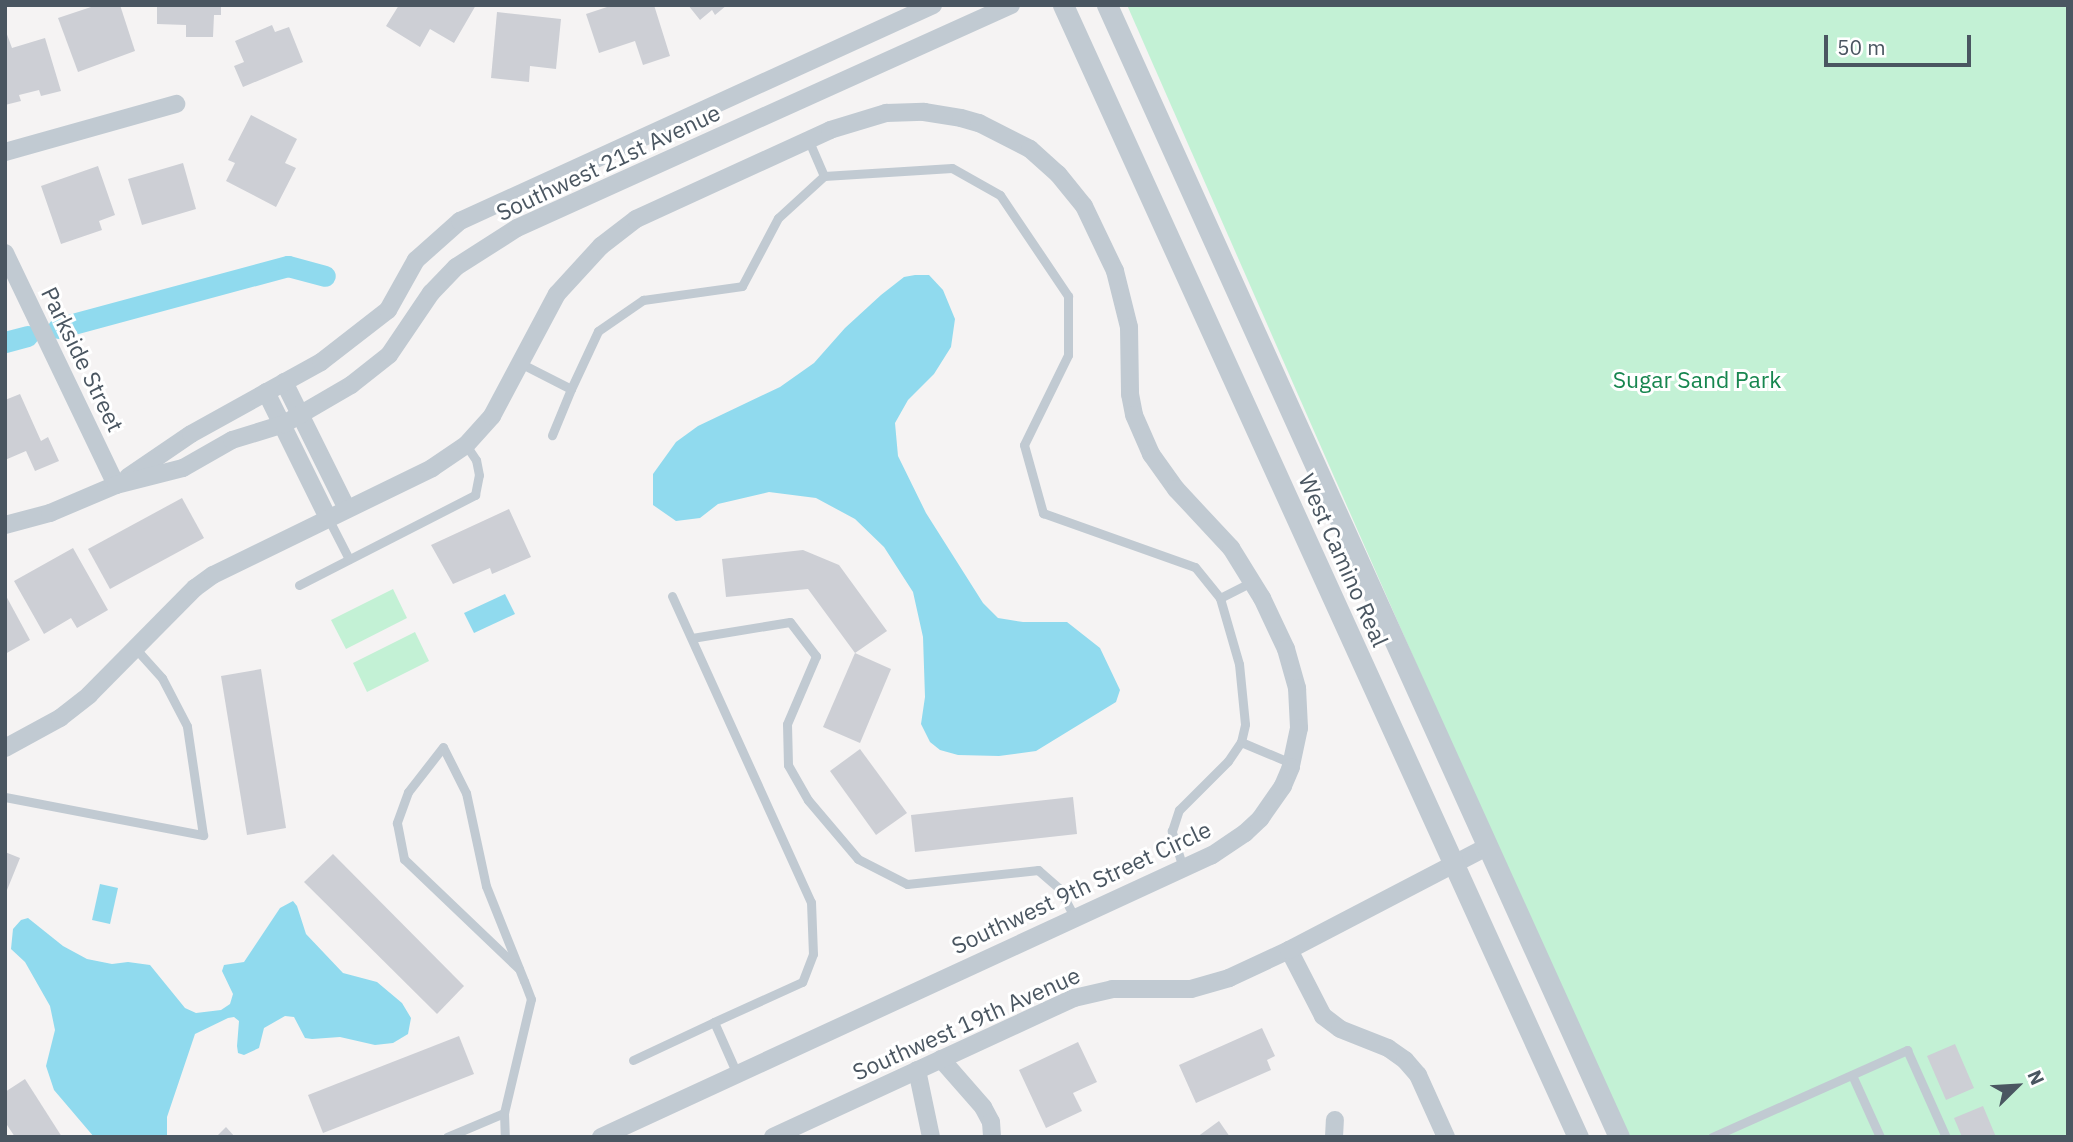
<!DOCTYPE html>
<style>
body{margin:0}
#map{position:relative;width:2073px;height:1142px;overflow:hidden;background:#f5f3f3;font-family:"IBM Plex Sans",sans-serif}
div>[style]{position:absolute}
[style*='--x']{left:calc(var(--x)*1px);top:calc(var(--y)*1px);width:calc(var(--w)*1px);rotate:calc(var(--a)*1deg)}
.green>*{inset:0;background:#c3f1d5}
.water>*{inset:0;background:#90daee}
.canal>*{height:21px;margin:-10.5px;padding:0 10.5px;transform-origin:10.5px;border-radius:10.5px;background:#90daee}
.building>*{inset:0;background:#cdcfd5}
.service>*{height:9px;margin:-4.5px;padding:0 4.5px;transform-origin:4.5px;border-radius:4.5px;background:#c1cad2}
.minor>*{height:18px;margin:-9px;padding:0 9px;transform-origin:9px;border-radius:9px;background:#c1cad2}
.tertiary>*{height:21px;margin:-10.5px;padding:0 10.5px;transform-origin:10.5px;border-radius:10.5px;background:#c1cad2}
span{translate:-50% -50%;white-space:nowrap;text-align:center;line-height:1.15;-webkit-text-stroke:6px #fff;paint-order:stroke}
.street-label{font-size:23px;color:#4a5661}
.park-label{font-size:23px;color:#17864f}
.frame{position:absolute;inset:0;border:7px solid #4a5661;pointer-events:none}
.north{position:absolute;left:1982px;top:1051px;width:70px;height:70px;-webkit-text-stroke:5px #fff;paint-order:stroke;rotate:66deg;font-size:19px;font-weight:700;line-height:28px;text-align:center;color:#4a5661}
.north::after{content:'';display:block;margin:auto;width:24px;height:32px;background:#4a5661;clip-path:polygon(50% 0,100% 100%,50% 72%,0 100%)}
.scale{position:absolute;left:1824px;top:35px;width:147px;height:32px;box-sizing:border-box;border:4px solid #4a5661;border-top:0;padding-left:9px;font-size:21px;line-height:24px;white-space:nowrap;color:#4a5661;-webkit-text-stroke:5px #fff;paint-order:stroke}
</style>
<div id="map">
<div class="green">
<i style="clip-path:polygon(1127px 5px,2068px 5px,2068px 1137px,1624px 1137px)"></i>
<i style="clip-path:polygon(393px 589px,407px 618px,346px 649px,331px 620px)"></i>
<i style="clip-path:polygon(415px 632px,429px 661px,367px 692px,353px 663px)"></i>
</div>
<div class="water">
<i style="clip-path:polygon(915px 275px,929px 275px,943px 290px,955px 319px,951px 347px,934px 374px,908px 400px,895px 423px,898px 456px,926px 513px,983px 603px,998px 618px,1023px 622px,1067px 622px,1100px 648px,1120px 690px,1116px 702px,1036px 751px,999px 756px,958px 755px,940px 750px,930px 742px,921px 724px,925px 697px,923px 637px,913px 592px,884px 547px,855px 519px,816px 498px,769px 492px,718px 504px,700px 518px,676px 521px,653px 505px,653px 474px,676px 442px,698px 426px,780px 387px,814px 363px,845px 328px,881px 295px,904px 277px)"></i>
<i style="clip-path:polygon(505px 594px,515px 614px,474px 633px,464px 613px)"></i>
<i style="clip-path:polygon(100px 884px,118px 888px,110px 924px,92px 920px)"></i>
<i style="clip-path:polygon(293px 901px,297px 906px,306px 934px,343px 973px,377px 982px,402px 1003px,411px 1018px,408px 1034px,393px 1043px,375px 1045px,340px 1037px,312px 1039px,305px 1038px,294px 1017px,285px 1016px,264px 1028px,259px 1048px,244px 1055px,238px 1053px,237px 1046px,239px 1021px,234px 1017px,228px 1018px,195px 1034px,167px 1117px,167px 1137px,94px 1137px,54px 1090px,46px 1066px,55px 1030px,50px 1006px,25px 962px,11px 949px,13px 929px,21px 920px,28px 918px,63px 946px,87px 959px,112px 964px,128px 962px,150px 965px,185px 1008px,196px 1013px,221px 1010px,230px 1004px,233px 994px,222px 971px,224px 965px,244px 962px,280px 908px)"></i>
</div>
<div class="canal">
<i style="--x:58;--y:328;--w:238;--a:-15.1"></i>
<i style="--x:288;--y:266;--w:38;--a:15"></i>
<i style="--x:5;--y:342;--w:23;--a:-15"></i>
</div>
<div class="building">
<i style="clip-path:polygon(97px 5px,120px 5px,135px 51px,78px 72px,58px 18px)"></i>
<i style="clip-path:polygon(157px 5px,221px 5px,221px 15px,214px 15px,213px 37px,186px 37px,186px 25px,157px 24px)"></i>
<i style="clip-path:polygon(399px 5px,476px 5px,454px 43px,430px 29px,420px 47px,386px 26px)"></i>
<i style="clip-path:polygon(613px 5px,654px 5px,670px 56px,643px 65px,635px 41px,599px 53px,586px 14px)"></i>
<i style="clip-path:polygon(688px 5px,727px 5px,715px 15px,712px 10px,700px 20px)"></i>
<i style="clip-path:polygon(497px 12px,561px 19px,556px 69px,530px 66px,529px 82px,491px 78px)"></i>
<i style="clip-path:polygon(272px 25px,275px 32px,289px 27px,303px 62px,243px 87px,234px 66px,244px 62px,235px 41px)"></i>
<i style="clip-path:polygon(5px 29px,12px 48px,45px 38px,61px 91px,41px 96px,39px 90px,19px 95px,21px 101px,5px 105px)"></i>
<i style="clip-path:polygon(251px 115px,297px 139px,285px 163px,296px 168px,276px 207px,226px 181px,235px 163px,228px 160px)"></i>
<i style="clip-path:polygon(183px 163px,196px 209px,142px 225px,128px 179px)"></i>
<i style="clip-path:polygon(98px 166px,115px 215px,99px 221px,102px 230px,61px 244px,41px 186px)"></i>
<i style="clip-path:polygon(20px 394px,41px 441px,48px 437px,59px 461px,35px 471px,26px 451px,5px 460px,5px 400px)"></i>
<i style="clip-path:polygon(182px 498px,204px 538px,110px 589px,88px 549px)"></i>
<i style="clip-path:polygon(509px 509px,531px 557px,492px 574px,490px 568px,453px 584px,431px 545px)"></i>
<i style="clip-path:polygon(73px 548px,108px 610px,77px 628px,71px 618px,44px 634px,14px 581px)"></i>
<i style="clip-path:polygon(803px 550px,839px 565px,887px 631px,855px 653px,808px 589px,726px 597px,722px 559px)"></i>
<i style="clip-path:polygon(5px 594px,30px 640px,5px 654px)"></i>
<i style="clip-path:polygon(855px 653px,891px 669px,860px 743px,823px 727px)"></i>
<i style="clip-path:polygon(261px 669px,286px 828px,247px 835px,221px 676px)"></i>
<i style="clip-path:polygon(860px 749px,907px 813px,876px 835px,830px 771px)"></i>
<i style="clip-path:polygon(1073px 797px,1077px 834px,915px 852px,911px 815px)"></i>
<i style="clip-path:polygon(5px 852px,20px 858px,5px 895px)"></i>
<i style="clip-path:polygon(333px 854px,464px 986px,437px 1014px,304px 882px)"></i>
<i style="clip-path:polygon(1262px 1028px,1275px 1056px,1267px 1060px,1271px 1070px,1196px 1103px,1179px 1065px)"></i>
<i style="clip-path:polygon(459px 1036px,474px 1074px,323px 1133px,308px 1095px)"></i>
<i style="clip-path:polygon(1078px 1042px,1097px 1082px,1073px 1093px,1082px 1111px,1046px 1128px,1019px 1070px)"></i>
<i style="clip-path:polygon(1955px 1044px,1974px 1088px,1946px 1100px,1927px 1056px)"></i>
<i style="clip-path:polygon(25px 1079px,62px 1137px,15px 1137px,5px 1122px,5px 1092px)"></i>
<i style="clip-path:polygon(1983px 1106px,1996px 1137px,1962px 1137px,1954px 1118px)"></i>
<i style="clip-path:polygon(1219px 1121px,1230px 1137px,1197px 1137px)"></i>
<i style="clip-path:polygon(226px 1127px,235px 1137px,216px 1137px)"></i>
</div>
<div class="service">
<i style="--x:824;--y:176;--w:128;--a:-3.6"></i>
<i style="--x:952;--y:168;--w:55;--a:29.4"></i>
<i style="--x:1000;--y:195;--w:122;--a:56"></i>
<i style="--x:1068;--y:296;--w:59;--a:90"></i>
<i style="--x:1068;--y:355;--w:100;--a:116.1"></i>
<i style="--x:1024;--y:445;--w:71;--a:74.4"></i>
<i style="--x:1043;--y:513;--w:161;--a:19.6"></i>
<i style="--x:1195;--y:567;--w:40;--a:51"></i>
<i style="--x:1220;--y:598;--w:37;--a:-27"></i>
<i style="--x:520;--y:363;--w:57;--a:27"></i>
<i style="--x:571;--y:389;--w:50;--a:112.4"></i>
<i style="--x:571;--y:389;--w:64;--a:-65"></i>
<i style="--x:598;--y:331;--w:55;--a:-34.6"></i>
<i style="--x:643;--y:300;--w:100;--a:-8"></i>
<i style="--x:742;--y:286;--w:77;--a:-62.1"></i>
<i style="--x:778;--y:218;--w:62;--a:-42.4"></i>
<i style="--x:824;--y:176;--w:40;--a:-113.4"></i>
<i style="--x:328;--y:518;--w:46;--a:62.9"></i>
<i style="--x:299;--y:585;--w:198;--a:-27.1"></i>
<i style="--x:475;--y:495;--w:20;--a:-79"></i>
<i style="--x:479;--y:475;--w:15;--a:-101"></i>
<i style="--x:476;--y:460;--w:18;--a:-124"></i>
<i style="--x:672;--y:596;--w:336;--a:65.6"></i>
<i style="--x:811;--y:902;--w:52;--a:87.8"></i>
<i style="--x:813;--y:954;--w:30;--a:111"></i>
<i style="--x:802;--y:982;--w:97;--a:155.6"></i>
<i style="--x:692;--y:638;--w:99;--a:-9.3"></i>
<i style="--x:790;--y:622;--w:43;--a:52.6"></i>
<i style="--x:816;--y:656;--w:74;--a:113.1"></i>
<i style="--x:787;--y:724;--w:41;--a:88.6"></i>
<i style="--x:788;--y:765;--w:40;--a:60.3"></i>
<i style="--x:808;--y:800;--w:77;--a:49.7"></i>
<i style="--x:858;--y:859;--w:55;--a:27"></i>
<i style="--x:907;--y:884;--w:132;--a:-6.1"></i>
<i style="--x:1038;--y:870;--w:28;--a:41"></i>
<i style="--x:1059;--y:888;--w:34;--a:62"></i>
<i style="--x:1241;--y:742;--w:54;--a:22.8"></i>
<i style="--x:5;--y:797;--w:202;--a:10.9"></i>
<i style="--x:203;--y:835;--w:110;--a:-98.4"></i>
<i style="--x:187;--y:726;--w:54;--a:-117.5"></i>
<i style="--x:162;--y:678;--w:40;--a:-132"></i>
<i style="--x:1183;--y:868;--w:39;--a:-107"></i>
<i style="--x:1172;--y:831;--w:22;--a:-72"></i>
<i style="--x:1179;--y:810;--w:69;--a:-45"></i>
<i style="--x:1228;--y:761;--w:23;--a:-56"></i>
<i style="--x:1241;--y:742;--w:18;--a:-77"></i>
<i style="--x:1245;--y:724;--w:60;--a:-95.7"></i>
<i style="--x:1239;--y:664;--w:69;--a:-106.1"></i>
<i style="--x:633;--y:1060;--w:89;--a:-25.1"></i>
<i style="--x:714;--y:1022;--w:57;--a:66.1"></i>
<i style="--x:1852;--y:1075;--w:68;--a:65.7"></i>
<i style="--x:504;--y:1113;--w:117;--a:-76.7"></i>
<i style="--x:531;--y:999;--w:19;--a:-111"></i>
<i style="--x:524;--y:981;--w:102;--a:-111.8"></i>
<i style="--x:486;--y:886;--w:95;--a:-102.1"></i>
<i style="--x:466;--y:793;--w:51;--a:-116.6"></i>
<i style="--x:443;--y:747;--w:57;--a:127.9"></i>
<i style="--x:408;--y:792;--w:33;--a:110"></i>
<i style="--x:397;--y:823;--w:37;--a:79"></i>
<i style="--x:404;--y:859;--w:159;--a:43.7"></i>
<i style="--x:447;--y:1137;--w:62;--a:-22.8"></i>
<i style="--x:504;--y:1113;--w:24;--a:88"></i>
<i style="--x:1712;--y:1137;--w:214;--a:-24"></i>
<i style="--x:1907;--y:1050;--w:95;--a:65.9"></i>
</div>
<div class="minor">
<i style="--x:5;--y:152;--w:178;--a:-15.7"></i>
<i style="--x:5;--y:253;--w:257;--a:64.4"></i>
<i style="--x:284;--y:382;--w:140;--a:63.6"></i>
<i style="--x:266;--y:392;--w:140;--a:63.8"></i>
<i style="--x:128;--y:477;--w:76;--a:-34.3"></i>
<i style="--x:191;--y:434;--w:149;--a:-29"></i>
<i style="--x:321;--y:362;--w:85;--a:-37.8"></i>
<i style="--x:388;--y:310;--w:57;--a:-60.8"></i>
<i style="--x:416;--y:260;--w:59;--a:-41.6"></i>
<i style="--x:460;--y:221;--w:520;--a:-24.54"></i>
<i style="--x:5;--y:525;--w:47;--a:-14.9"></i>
<i style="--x:50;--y:513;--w:72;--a:-23"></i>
<i style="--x:116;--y:485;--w:69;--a:-14.2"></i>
<i style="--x:183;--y:468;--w:56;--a:-29.7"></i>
<i style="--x:232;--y:440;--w:54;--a:-17.1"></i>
<i style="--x:284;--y:424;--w:78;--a:-30.2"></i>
<i style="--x:351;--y:385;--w:48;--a:-38.3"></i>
<i style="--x:389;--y:355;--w:75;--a:-55.9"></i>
<i style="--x:431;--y:293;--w:36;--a:-46"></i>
<i style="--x:456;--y:267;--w:72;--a:-32.6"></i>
<i style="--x:517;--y:228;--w:542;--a:-24.3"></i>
<i style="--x:5;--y:748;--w:63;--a:-28.6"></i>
<i style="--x:60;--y:718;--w:37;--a:-38"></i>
<i style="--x:89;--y:695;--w:151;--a:-45.3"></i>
<i style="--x:195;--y:588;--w:22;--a:-36"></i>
<i style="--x:213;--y:575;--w:244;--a:-26"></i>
<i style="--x:432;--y:468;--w:41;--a:-34.1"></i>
<i style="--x:466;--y:445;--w:39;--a:-48"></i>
<i style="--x:492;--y:416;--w:138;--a:-62"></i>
<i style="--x:557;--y:294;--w:65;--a:-47.5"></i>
<i style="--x:601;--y:246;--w:44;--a:-37.6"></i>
<i style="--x:636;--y:219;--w:213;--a:-24.6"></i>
<i style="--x:830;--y:130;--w:59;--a:-16.9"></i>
<i style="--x:886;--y:113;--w:38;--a:-2"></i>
<i style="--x:924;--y:112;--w:37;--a:9"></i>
<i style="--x:961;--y:118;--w:19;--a:16"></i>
<i style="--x:979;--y:123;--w:57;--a:27"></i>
<i style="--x:1030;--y:149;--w:38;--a:42"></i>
<i style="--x:1058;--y:174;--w:41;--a:50.9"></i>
<i style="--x:1084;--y:206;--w:72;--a:64.5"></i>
<i style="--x:1115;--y:271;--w:58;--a:76"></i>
<i style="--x:1129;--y:327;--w:67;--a:89.1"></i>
<i style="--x:1130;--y:394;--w:21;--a:79"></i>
<i style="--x:1134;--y:415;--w:43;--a:66.4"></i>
<i style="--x:1151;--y:454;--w:43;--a:54.5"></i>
<i style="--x:1176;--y:489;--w:81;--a:47"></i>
<i style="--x:1231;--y:548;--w:59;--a:58.2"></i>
<i style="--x:1262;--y:598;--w:56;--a:64.8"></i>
<i style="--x:1286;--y:649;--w:41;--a:74.2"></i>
<i style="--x:1297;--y:688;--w:40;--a:87.1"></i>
<i style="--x:1299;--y:728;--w:40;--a:102"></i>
<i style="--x:1291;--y:767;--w:21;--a:113"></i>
<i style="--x:1283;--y:786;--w:40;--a:124.9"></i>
<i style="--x:1260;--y:819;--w:21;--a:137"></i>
<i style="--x:1245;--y:833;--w:40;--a:146"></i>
<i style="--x:1212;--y:855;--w:673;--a:155.22"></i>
<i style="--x:1289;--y:950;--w:74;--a:62.7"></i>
<i style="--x:1323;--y:1016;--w:21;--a:37"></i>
<i style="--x:1340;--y:1029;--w:52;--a:21.6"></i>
<i style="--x:1388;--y:1048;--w:21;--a:35"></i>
<i style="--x:1405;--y:1060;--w:20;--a:49"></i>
<i style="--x:1418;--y:1075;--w:68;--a:65.7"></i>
<i style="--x:941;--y:1059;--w:64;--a:48.8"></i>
<i style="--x:983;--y:1107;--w:17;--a:62"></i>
<i style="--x:991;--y:1122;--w:15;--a:86"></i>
<i style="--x:917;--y:1070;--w:68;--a:78.2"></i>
<i style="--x:773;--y:1137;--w:332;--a:-24.8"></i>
<i style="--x:1074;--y:998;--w:39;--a:-13"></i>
<i style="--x:1112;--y:989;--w:79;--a:0"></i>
<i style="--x:1191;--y:989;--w:40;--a:-16"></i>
<i style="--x:1229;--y:978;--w:66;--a:-25"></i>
<i style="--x:1289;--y:950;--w:225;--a:-27.5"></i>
<i style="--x:1334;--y:1137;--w:17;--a:-87"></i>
</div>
<div class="tertiary">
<i style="--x:1063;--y:5;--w:1244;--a:65.54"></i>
<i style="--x:1107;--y:5;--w:1242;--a:65.66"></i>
</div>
<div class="street-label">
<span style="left:608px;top:162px;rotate:-25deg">Southwest 21st Avenue</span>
<span style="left:83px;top:359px;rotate:64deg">Parkside Street</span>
<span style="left:1344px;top:560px;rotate:66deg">West Camino Real</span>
<span style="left:1081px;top:887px;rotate:-25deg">Southwest 9th Street Circle</span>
<span style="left:966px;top:1023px;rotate:-24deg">Southwest 19th Avenue</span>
</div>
<div class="park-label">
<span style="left:1697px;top:379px">Sugar Sand Park</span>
</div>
<div class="frame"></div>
<div class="north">N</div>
<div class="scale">50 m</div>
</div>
